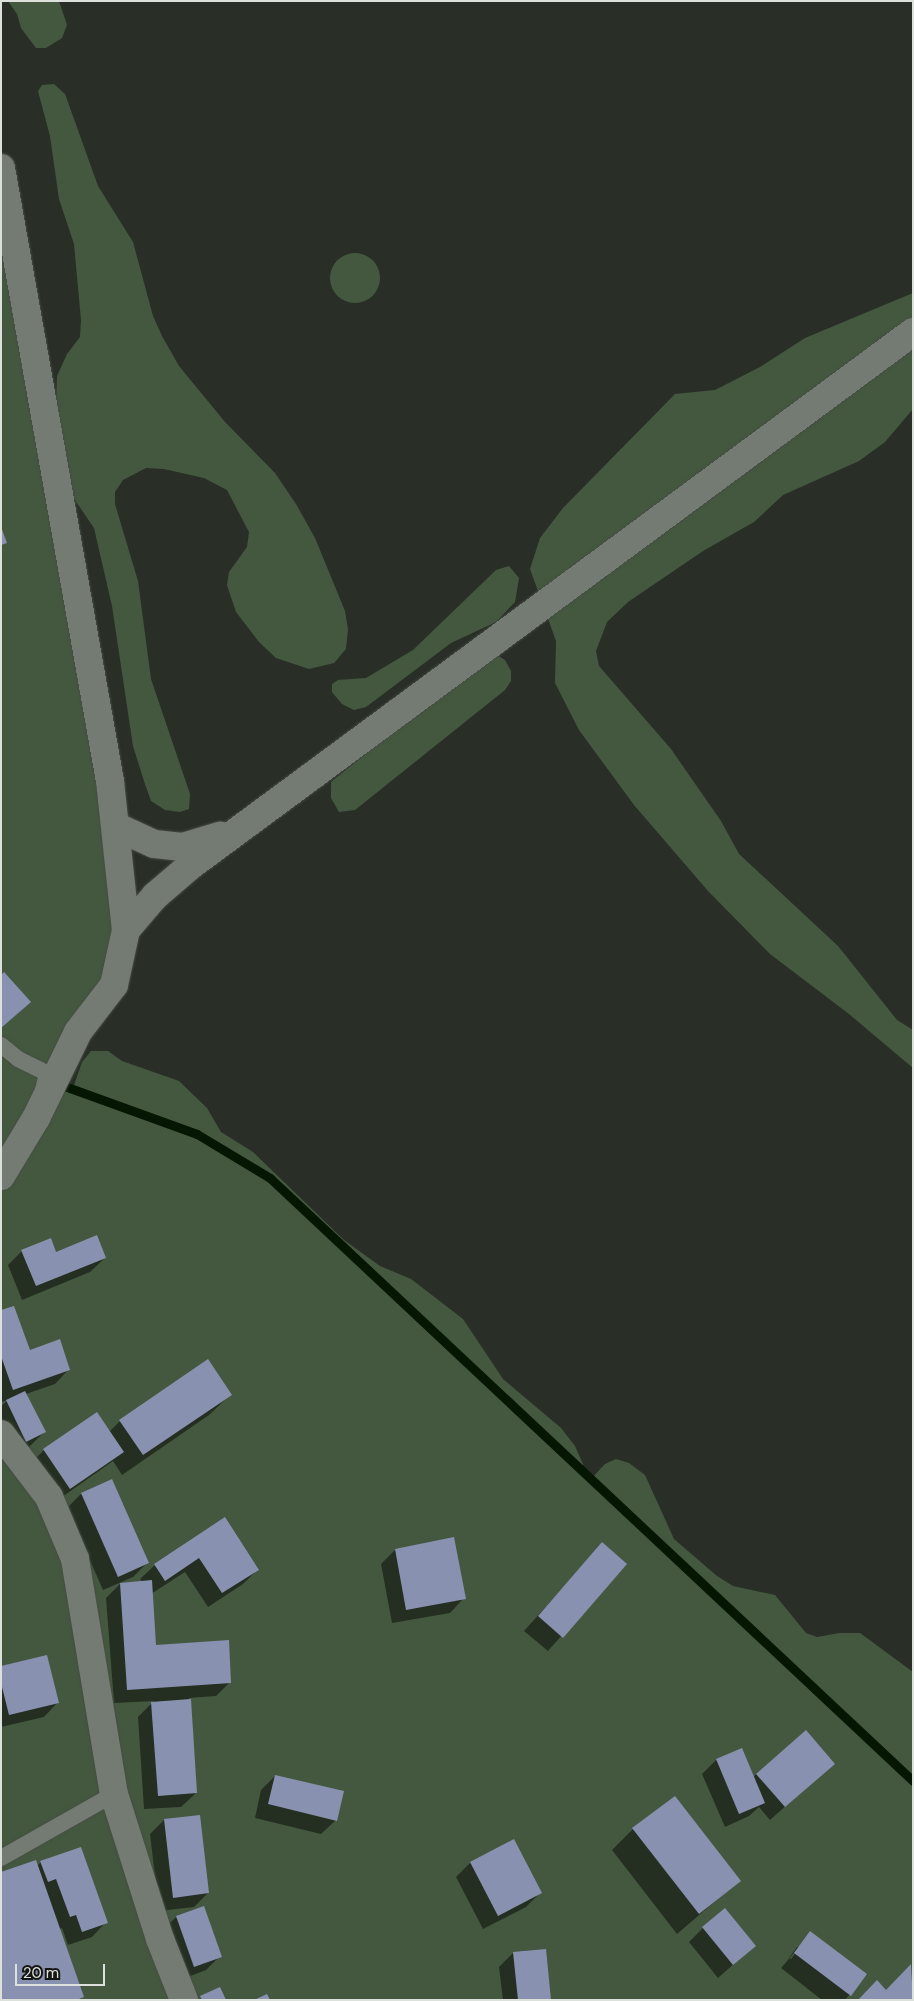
<!DOCTYPE html>
<style>
body{margin:0}
#map{position:relative;width:914px;height:2001px;overflow:hidden;background:#292f27;font-family:"DM Sans",sans-serif}
div>[style]{position:absolute}
[style*='--x']{left:calc(var(--x)*1px);top:calc(var(--y)*1px);width:calc(var(--w)*1px);rotate:calc(var(--a)*1deg)}
.green>*{inset:0;background:#44583f}
.round{border-radius:50%}
.shadow>*{inset:0;background:#0007}
.stream>*{height:9px;margin:-4.5px;padding:0 4.5px;transform-origin:4.5px;border-radius:4.5px;background:#051702}
.building>*{inset:0;background:#8991b1}
.roads{filter:drop-shadow(0 0 1px #474c45) drop-shadow(0 0 1px #474c45)}
.lane>*{height:16px;margin:-8px;padding:0 8px;transform-origin:8px;border-radius:8px;background:#737b72}
.secondary>*{height:28px;margin:-14px;padding:0 14px;transform-origin:14px;border-radius:14px;background:#737b72}
span{translate:-50% -50%;white-space:nowrap;text-align:center;line-height:1.15;-webkit-text-stroke:5px #141613;paint-order:stroke}
.frame{position:absolute;inset:0;border:2px solid #dde1dc;pointer-events:none}
.scale{position:absolute;left:15px;top:1964px;width:90px;height:22px;box-sizing:border-box;border:2px solid #dde1dc;border-top:0;padding-left:6px;font-size:15px;line-height:18px;white-space:nowrap;color:#dde1dc;-webkit-text-stroke:4px #141613;paint-order:stroke}
</style>
<div id="map">
<div class="green">
<i style="clip-path:polygon(8px 1px,59px 1px,67px 25px,62px 38px,46px 48px,36px 48px,21px 28px,17px 14px)"></i>
<i style="clip-path:polygon(54px 84px,65px 94px,98px 186px,133px 242px,153px 316px,162px 336px,179px 366px,225px 422px,275px 473px,296px 504px,315px 538px,345px 611px,348px 629px,346px 649px,334px 663px,309px 669px,276px 658px,259px 642px,236px 612px,227px 585px,229px 572px,247px 547px,249px 532px,227px 490px,204px 478px,164px 469px,146px 468px,123px 480px,115px 492px,115px 504px,138px 581px,151px 679px,190px 794px,189px 809px,180px 812px,165px 810px,151px 801px,145px 784px,133px 746px,112px 606px,94px 528px,66px 487px,56px 407px,57px 376px,67px 354px,80px 337px,81px 320px,74px 244px,59px 199px,50px 136px,38px 91px,42px 85px)"></i>
<i style="clip-path:polygon(1px 197px,126px 930px,54px 1082px,73px 1088px,82px 1062px,91px 1051px,108px 1051px,122px 1061px,179px 1081px,207px 1108px,221px 1132px,253px 1152px,344px 1240px,380px 1266px,411px 1279px,463px 1319px,503px 1379px,561px 1428px,575px 1446px,583px 1464px,581px 1473px,589px 1481px,605px 1464px,616px 1459px,629px 1463px,645px 1475px,674px 1539px,717px 1576px,733px 1586px,775px 1595px,806px 1633px,817px 1637px,840px 1633px,860px 1633px,913px 1672px,913px 2000px,1px 2000px)"></i>
<i class="round" style="left:330px;top:253px;width:50px;height:50px"></i>
<i style="clip-path:polygon(913px 293px,913px 409px,885px 442px,859px 461px,783px 495px,754px 522px,703px 551px,628px 602px,607px 622px,596px 651px,599px 666px,671px 749px,721px 821px,739px 854px,838px 946px,897px 1020px,913px 1030px,913px 1068px,849px 1014px,770px 954px,708px 891px,634px 805px,579px 730px,555px 683px,556px 641px,530px 569px,540px 538px,563px 508px,675px 394px,715px 390px,760px 367px,805px 338px)"></i>
<i style="clip-path:polygon(509px 566px,519px 578px,515px 602px,496px 622px,451px 643px,366px 707px,354px 710px,342px 704px,332px 692px,332px 684px,338px 680px,366px 678px,413px 650px,496px 570px)"></i>
<i style="clip-path:polygon(495px 654px,505px 660px,511px 671px,511px 681px,505px 690px,355px 810px,339px 812px,331px 798px,331px 782px,485px 657px)"></i>
</div>
<div class="shadow">
<i style="clip-path:polygon(22px 1251px,55px 1253px,105px 1258px,90px 1272px,22px 1300px,8px 1265px)"></i>
<i style="clip-path:polygon(1px 1312px,29px 1351px,69px 1369px,55px 1384px,26px 1394px,44px 1432px,30px 1446px,12px 1455px,1px 1434px,1px 1406px,8px 1400px,1px 1402px)"></i>
<i style="clip-path:polygon(230px 1395px,209px 1415px,122px 1475px,113px 1461px,55px 1502px,30px 1464px,44px 1450px,109px 1432px,120px 1421px)"></i>
<i style="clip-path:polygon(81px 1494px,148px 1562px,133px 1577px,103px 1590px,67px 1508px)"></i>
<i style="clip-path:polygon(225px 1519px,258px 1569px,243px 1584px,208px 1607px,185px 1572px,151px 1594px,155px 1646px,230px 1682px,216px 1696px,189px 1698px,196px 1793px,181px 1807px,144px 1809px,138px 1717px,154px 1701px,114px 1703px,106px 1598px,120px 1584px,143px 1582px,140px 1579px,155px 1565px)"></i>
<i style="clip-path:polygon(602px 1544px,625px 1564px,548px 1651px,524px 1631px)"></i>
<i style="clip-path:polygon(395px 1550px,464px 1598px,450px 1613px,392px 1623px,381px 1564px)"></i>
<i style="clip-path:polygon(1px 1668px,58px 1702px,44px 1717px,1px 1727px)"></i>
<i style="clip-path:polygon(716px 1760px,753px 1778px,756px 1774px,833px 1764px,770px 1820px,759px 1807px,749px 1816px,725px 1827px,702px 1774px)"></i>
<i style="clip-path:polygon(275px 1776px,336px 1820px,321px 1834px,255px 1818px,261px 1790px)"></i>
<i style="clip-path:polygon(164px 1820px,208px 1893px,194px 1907px,159px 1911px,150px 1834px)"></i>
<i style="clip-path:polygon(633px 1829px,739px 1881px,677px 1934px,612px 1850px)"></i>
<i style="clip-path:polygon(513px 1841px,540px 1893px,526px 1907px,483px 1929px,456px 1877px,470px 1863px)"></i>
<i style="clip-path:polygon(41px 1862px,106px 1922px,92px 1937px,68px 1945px,62px 1928px,59px 1929px,82px 1997px,80px 2000px,1px 2000px,37px 1866px)"></i>
<i style="clip-path:polygon(176px 1917px,220px 1956px,206px 1970px,180px 1980px,162px 1931px)"></i>
<i style="clip-path:polygon(703px 1928px,754px 1946px,718px 1978px,689px 1942px)"></i>
<i style="clip-path:polygon(evenodd,811px 1933px,866px 1974px,845px 2000px,822px 2000px,781px 1968px,811px 1933px,797px 1947px,800px 1947px,791px 1959px,789px 1958px,797px 1947px)"></i>
<i style="clip-path:polygon(513px 1953px,550px 2000px,503px 2000px,499px 1967px)"></i>
<i style="clip-path:polygon(911px 1966px,913px 2000px,886px 1991px)"></i>
</div>
<div class="stream">
<i style="--x:56;--y:1083;--w:150;--a:19.9"></i>
<i style="--x:197;--y:1134;--w:85;--a:31.1"></i>
<i style="--x:270;--y:1178;--w:882;--a:43.16"></i>
</div>
<div class="building">
<i style="clip-path:polygon(1px 527px,7px 543px,1px 545px)"></i>
<i style="clip-path:polygon(4px 972px,31px 1002px,1px 1028px,1px 975px)"></i>
<i style="clip-path:polygon(97px 1235px,106px 1258px,36px 1286px,21px 1250px,51px 1238px,56px 1252px)"></i>
<i style="clip-path:polygon(14px 1306px,30px 1350px,60px 1339px,70px 1370px,13px 1390px,1px 1356px,1px 1310px)"></i>
<i style="clip-path:polygon(208px 1359px,232px 1395px,143px 1455px,119px 1420px)"></i>
<i style="clip-path:polygon(25px 1391px,46px 1432px,26px 1442px,6px 1400px)"></i>
<i style="clip-path:polygon(97px 1412px,124px 1452px,70px 1489px,43px 1449px)"></i>
<i style="clip-path:polygon(112px 1479px,149px 1563px,118px 1577px,81px 1493px)"></i>
<i style="clip-path:polygon(225px 1517px,259px 1570px,222px 1593px,199px 1558px,165px 1581px,154px 1564px)"></i>
<i style="clip-path:polygon(454px 1537px,466px 1599px,406px 1610px,395px 1549px)"></i>
<i style="clip-path:polygon(602px 1542px,627px 1564px,563px 1638px,538px 1616px)"></i>
<i style="clip-path:polygon(152px 1580px,156px 1645px,229px 1640px,231px 1683px,127px 1690px,120px 1583px)"></i>
<i style="clip-path:polygon(47px 1655px,59px 1703px,9px 1715px,1px 1683px,1px 1666px)"></i>
<i style="clip-path:polygon(191px 1699px,197px 1793px,158px 1796px,151px 1702px)"></i>
<i style="clip-path:polygon(806px 1730px,835px 1764px,785px 1807px,756px 1774px)"></i>
<i style="clip-path:polygon(742px 1748px,765px 1803px,739px 1814px,716px 1759px)"></i>
<i style="clip-path:polygon(275px 1775px,344px 1791px,337px 1821px,268px 1804px)"></i>
<i style="clip-path:polygon(675px 1796px,741px 1881px,699px 1914px,632px 1828px)"></i>
<i style="clip-path:polygon(200px 1815px,209px 1893px,173px 1898px,164px 1819px)"></i>
<i style="clip-path:polygon(514px 1839px,542px 1893px,498px 1916px,470px 1862px)"></i>
<i style="clip-path:polygon(81px 1847px,108px 1923px,82px 1932px,76px 1915px,70px 1917px,56px 1879px,48px 1882px,40px 1861px)"></i>
<i style="clip-path:polygon(36px 1860px,84px 1997px,77px 2000px,1px 2000px,1px 1872px)"></i>
<i style="clip-path:polygon(204px 1906px,222px 1957px,194px 1967px,176px 1916px)"></i>
<i style="clip-path:polygon(725px 1908px,756px 1946px,733px 1965px,702px 1927px)"></i>
<i style="clip-path:polygon(810px 1931px,867px 1974px,851px 1996px,794px 1953px)"></i>
<i style="clip-path:polygon(546px 1949px,551px 2000px,518px 2000px,513px 1952px)"></i>
<i style="clip-path:polygon(911px 1964px,913px 2000px,858px 2000px,877px 1980px,886px 1990px)"></i>
<i style="clip-path:polygon(220px 1987px,226px 2000px,202px 2000px,200px 1996px)"></i>
<i style="clip-path:polygon(267px 1994px,270px 2000px,254px 2000px)"></i>
</div>
<div class="roads">
<div class="lane">
<i style="--x:1;--y:1045;--w:22;--a:39"></i>
<i style="--x:18;--y:1059;--w:32;--a:26"></i>
<i style="--x:47;--y:1073;--w:18;--a:103"></i>
<i style="--x:1;--y:1858;--w:130;--a:-29.5"></i>
</div>
<div class="secondary">
<i style="--x:1;--y:168;--w:623;--a:79.92"></i>
<i style="--x:110;--y:781;--w:150;--a:83.9"></i>
<i style="--x:126;--y:930;--w:56;--a:102.3"></i>
<i style="--x:114;--y:985;--w:59;--a:127.5"></i>
<i style="--x:78;--y:1032;--w:96;--a:116"></i>
<i style="--x:36;--y:1118;--w:68;--a:121.1"></i>
<i style="--x:115;--y:826;--w:43;--a:24.8"></i>
<i style="--x:154;--y:844;--w:29;--a:6"></i>
<i style="--x:183;--y:847;--w:39;--a:-17"></i>
<i style="--x:126;--y:930;--w:45;--a:-49.5"></i>
<i style="--x:155;--y:896;--w:46;--a:-40.6"></i>
<i style="--x:190;--y:866;--w:899;--a:-36.45"></i>
<i style="--x:1;--y:1434;--w:79;--a:52.7"></i>
<i style="--x:49;--y:1497;--w:67;--a:67.2"></i>
<i style="--x:75;--y:1559;--w:238;--a:80.6"></i>
<i style="--x:114;--y:1794;--w:152;--a:72.4"></i>
<i style="--x:160;--y:1939;--w:66;--a:68.5"></i>
</div>
</div>
<div class="frame"></div>
<div class="scale">20 m</div>
</div>
